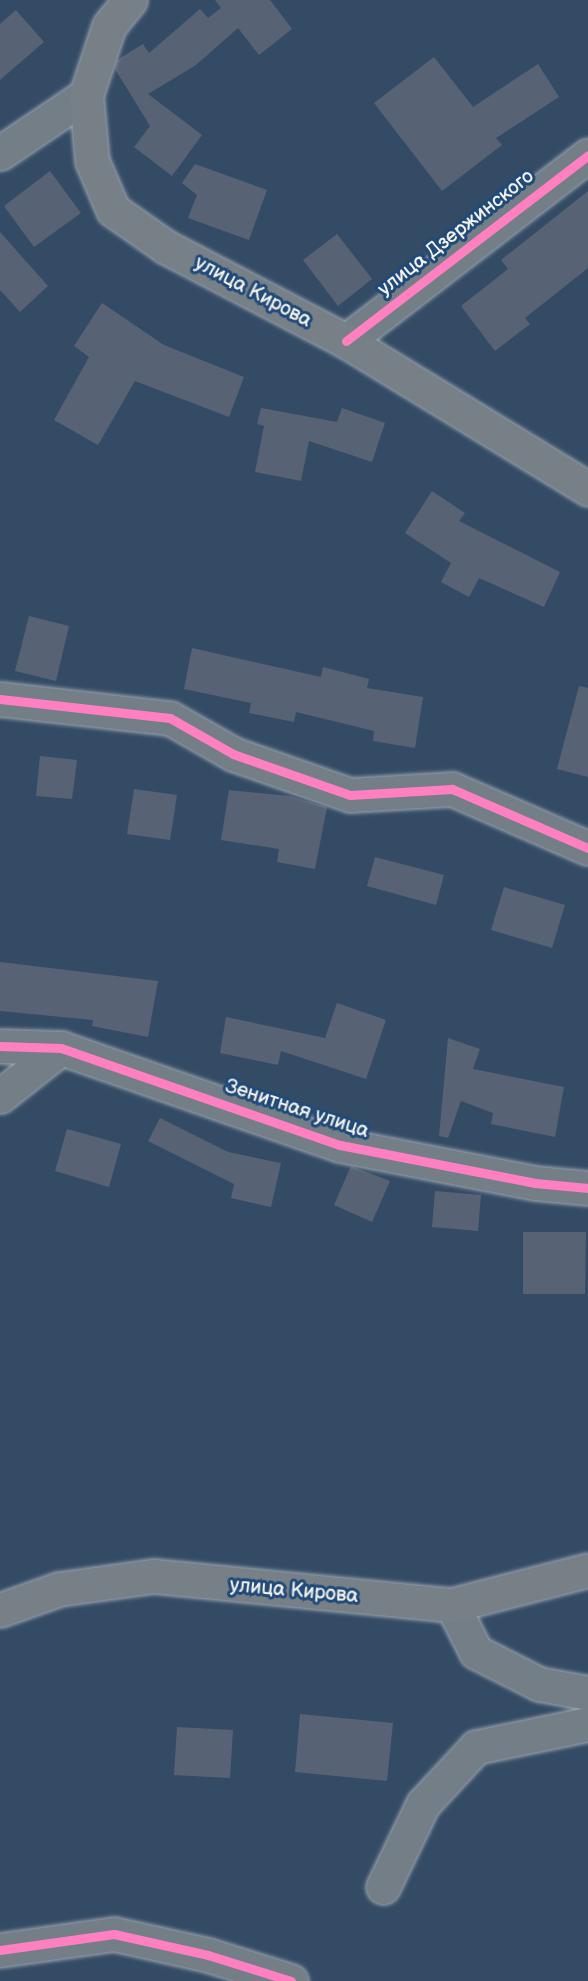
<!DOCTYPE html>
<meta charset="utf-8">
<style>
body{margin:0}
#map{position:relative;width:588px;height:1981px;overflow:hidden;background:#344b65;font-family:"Balsamiq Sans",sans-serif}
div>[style]{position:absolute}
[style*='--x']{left:calc(var(--x)*1px);top:calc(var(--y)*1px);width:calc(var(--w)*1px);rotate:calc(var(--a)*1deg)}
.building>*{inset:0;background:#576375}
.roads{filter:drop-shadow(0 0 2px #9ba5af) drop-shadow(0 0 2px #9ba5af)}
.minor>*{height:33px;margin:-16.5px;padding:0 16.5px;transform-origin:16.5px;border-radius:16.5px;background:#737e87}
.major>*{height:33px;margin:-16.5px;padding:0 16.5px;transform-origin:16.5px;border-radius:16.5px;background:#778087}
.cycleway>*{height:9px;margin:-4.5px;padding:0 4.5px;transform-origin:4.5px;border-radius:4.5px;background:#ff80c0}
span{translate:-50% -50%;white-space:nowrap;text-align:center;line-height:1.15;-webkit-text-stroke:6px #1f4a7a;paint-order:stroke}
.street-label{font-size:20px;color:#f4f1e8}
</style>
<div id="map">
<div class="building">
<i style="clip-path:polygon(215px 0,270px 0,292px 29px,259px 55px,238px 28px,196px 65px,148px 94px,202px 135px,172px 176px,134px 147px,150px 126px,115px 69px,117px 60px,143px 44px,149px 53px,200px 9px,208px 18px,221px 8px)"></i>
<i style="clip-path:polygon(16px 10px,44px 42px,0 80px,0 24px)"></i>
<i style="clip-path:polygon(434px 57px,473px 107px,538px 64px,559px 97px,496px 138px,502px 145px,442px 191px,374px 103px)"></i>
<i style="clip-path:polygon(195px 164px,267px 190px,249px 240px,188px 218px,197px 195px,182px 183px)"></i>
<i style="clip-path:polygon(50px 171px,81px 213px,34px 247px,4px 206px)"></i>
<i style="clip-path:polygon(588px 191px,588px 268px,525px 318px,530px 324px,495px 351px,461px 306px,508px 269px,501px 260px)"></i>
<i style="clip-path:polygon(0 232px,48px 286px,20px 312px,0 290px)"></i>
<i style="clip-path:polygon(337px 234px,372px 279px,338px 306px,303px 260px)"></i>
<i style="clip-path:polygon(102px 303px,164px 345px,244px 377px,229px 417px,135px 381px,98px 445px,54px 420px,89px 357px,74px 346px)"></i>
<i style="clip-path:polygon(261px 408px,337px 422px,342px 408px,385px 423px,372px 462px,309px 441px,301px 481px,255px 472px,264px 426px,257px 424px)"></i>
<i style="clip-path:polygon(432px 491px,465px 513px,459px 521px,560px 572px,544px 607px,479px 578px,469px 597px,441px 582px,451px 563px,405px 533px)"></i>
<i style="clip-path:polygon(29px 616px,69px 626px,56px 681px,15px 671px)"></i>
<i style="clip-path:polygon(192px 648px,321px 677px,323px 667px,369px 679px,367px 688px,423px 697px,415px 748px,373px 741px,374px 731px,296px 712px,294px 722px,249px 713px,251px 703px,184px 689px)"></i>
<i style="clip-path:polygon(579px 686px,588px 688px,588px 777px,557px 769px)"></i>
<i style="clip-path:polygon(40px 756px,77px 760px,72px 799px,36px 796px)"></i>
<i style="clip-path:polygon(134px 789px,177px 795px,170px 840px,127px 834px)"></i>
<i style="clip-path:polygon(229px 790px,290px 796px,327px 807px,315px 869px,277px 862px,279px 849px,221px 840px)"></i>
<i style="clip-path:polygon(375px 857px,444px 875px,436px 905px,367px 886px)"></i>
<i style="clip-path:polygon(504px 887px,565px 905px,552px 948px,491px 930px)"></i>
<i style="clip-path:polygon(0 962px,158px 981px,148px 1037px,92px 1026px,93px 1020px,0 1011px)"></i>
<i style="clip-path:polygon(337px 1003px,386px 1020px,366px 1079px,281px 1051px,278px 1065px,220px 1053px,226px 1017px,325px 1038px)"></i>
<i style="clip-path:polygon(448px 1038px,480px 1049px,473px 1069px,564px 1087px,555px 1137px,491px 1124px,493px 1113px,461px 1101px,448px 1138px,439px 1136px)"></i>
<i style="clip-path:polygon(160px 1118px,228px 1152px,281px 1163px,271px 1207px,231px 1198px,234px 1184px,148px 1141px)"></i>
<i style="clip-path:polygon(67px 1129px,121px 1144px,109px 1187px,55px 1171px)"></i>
<i style="clip-path:polygon(351px 1166px,390px 1181px,372px 1222px,334px 1205px)"></i>
<i style="clip-path:polygon(435px 1191px,481px 1195px,478px 1231px,432px 1227px)"></i>
<i style="clip-path:polygon(523px 1232px,586px 1232px,585px 1294px,523px 1294px)"></i>
<i style="clip-path:polygon(300px 1714px,393px 1723px,387px 1781px,295px 1772px)"></i>
<i style="clip-path:polygon(177px 1727px,233px 1730px,230px 1778px,174px 1775px)"></i>
</div>
<div class="roads">
<div class="minor">
<i style="--x:0;--y:153;--w:104;--a:-34"></i>
<i style="--x:346;--y:341;--w:305;--a:-37.5"></i>
<i style="--x:0;--y:699;--w:171;--a:6.4"></i>
<i style="--x:170;--y:718;--w:73;--a:29.7"></i>
<i style="--x:233;--y:754;--w:124;--a:19.3"></i>
<i style="--x:350;--y:795;--w:102;--a:-3.4"></i>
<i style="--x:452;--y:789;--w:148;--a:23.5"></i>
<i style="--x:0;--y:1046;--w:61;--a:1.9"></i>
<i style="--x:61;--y:1048;--w:295;--a:19.2"></i>
<i style="--x:340;--y:1145;--w:199;--a:11"></i>
<i style="--x:535;--y:1183;--w:53;--a:5.4"></i>
<i style="--x:0;--y:1096;--w:78;--a:-38.2"></i>
<i style="--x:452;--y:1605;--w:53;--a:62.9"></i>
<i style="--x:476;--y:1652;--w:71;--a:26.9"></i>
<i style="--x:539;--y:1684;--w:50;--a:10.4"></i>
<i style="--x:383;--y:1887;--w:92;--a:-64.3"></i>
<i style="--x:423;--y:1804;--w:78;--a:-47.1"></i>
<i style="--x:476;--y:1747;--w:114;--a:-11.6"></i>
<i style="--x:0;--y:1950;--w:115;--a:-8"></i>
<i style="--x:114;--y:1934;--w:96;--a:12.6"></i>
<i style="--x:208;--y:1955;--w:87;--a:17.4"></i>
</div>
<div class="major">
<i style="--x:130;--y:0;--w:33;--a:129"></i>
<i style="--x:109;--y:26;--w:73;--a:108.4"></i>
<i style="--x:86;--y:95;--w:66;--a:84.8"></i>
<i style="--x:92;--y:161;--w:53;--a:66.8"></i>
<i style="--x:113;--y:210;--w:65;--a:34.9"></i>
<i style="--x:166;--y:247;--w:203;--a:27.6"></i>
<i style="--x:346;--y:341;--w:284;--a:31.4"></i>
<i style="--x:0;--y:1610;--w:63;--a:-19.6"></i>
<i style="--x:59;--y:1589;--w:96;--a:-7.8"></i>
<i style="--x:154;--y:1576;--w:299;--a:5.6"></i>
<i style="--x:452;--y:1605;--w:140;--a:-14.4"></i>
</div>
</div>
<div class="cycleway">
<i style="--x:346;--y:341;--w:305;--a:-37.5"></i>
<i style="--x:0;--y:699;--w:171;--a:6.4"></i>
<i style="--x:170;--y:718;--w:73;--a:29.7"></i>
<i style="--x:233;--y:754;--w:124;--a:19.3"></i>
<i style="--x:350;--y:795;--w:102;--a:-3.4"></i>
<i style="--x:452;--y:789;--w:148;--a:23.5"></i>
<i style="--x:0;--y:1046;--w:61;--a:1.9"></i>
<i style="--x:61;--y:1048;--w:295;--a:19.2"></i>
<i style="--x:340;--y:1145;--w:199;--a:11"></i>
<i style="--x:535;--y:1183;--w:53;--a:5.4"></i>
<i style="--x:0;--y:1950;--w:115;--a:-8"></i>
<i style="--x:114;--y:1934;--w:96;--a:12.6"></i>
<i style="--x:208;--y:1955;--w:87;--a:17.4"></i>
</div>
<div class="street-label">
<span style="left:456px;top:233px;rotate:-38deg">улица Дзержинского</span>
<span style="left:253px;top:292px;rotate:28deg">улица Кирова</span>
<span style="left:297px;top:1109px;rotate:18deg">Зенитная улица</span>
<span style="left:294px;top:1591px;rotate:5deg">улица Кирова</span>
</div>
</div>
